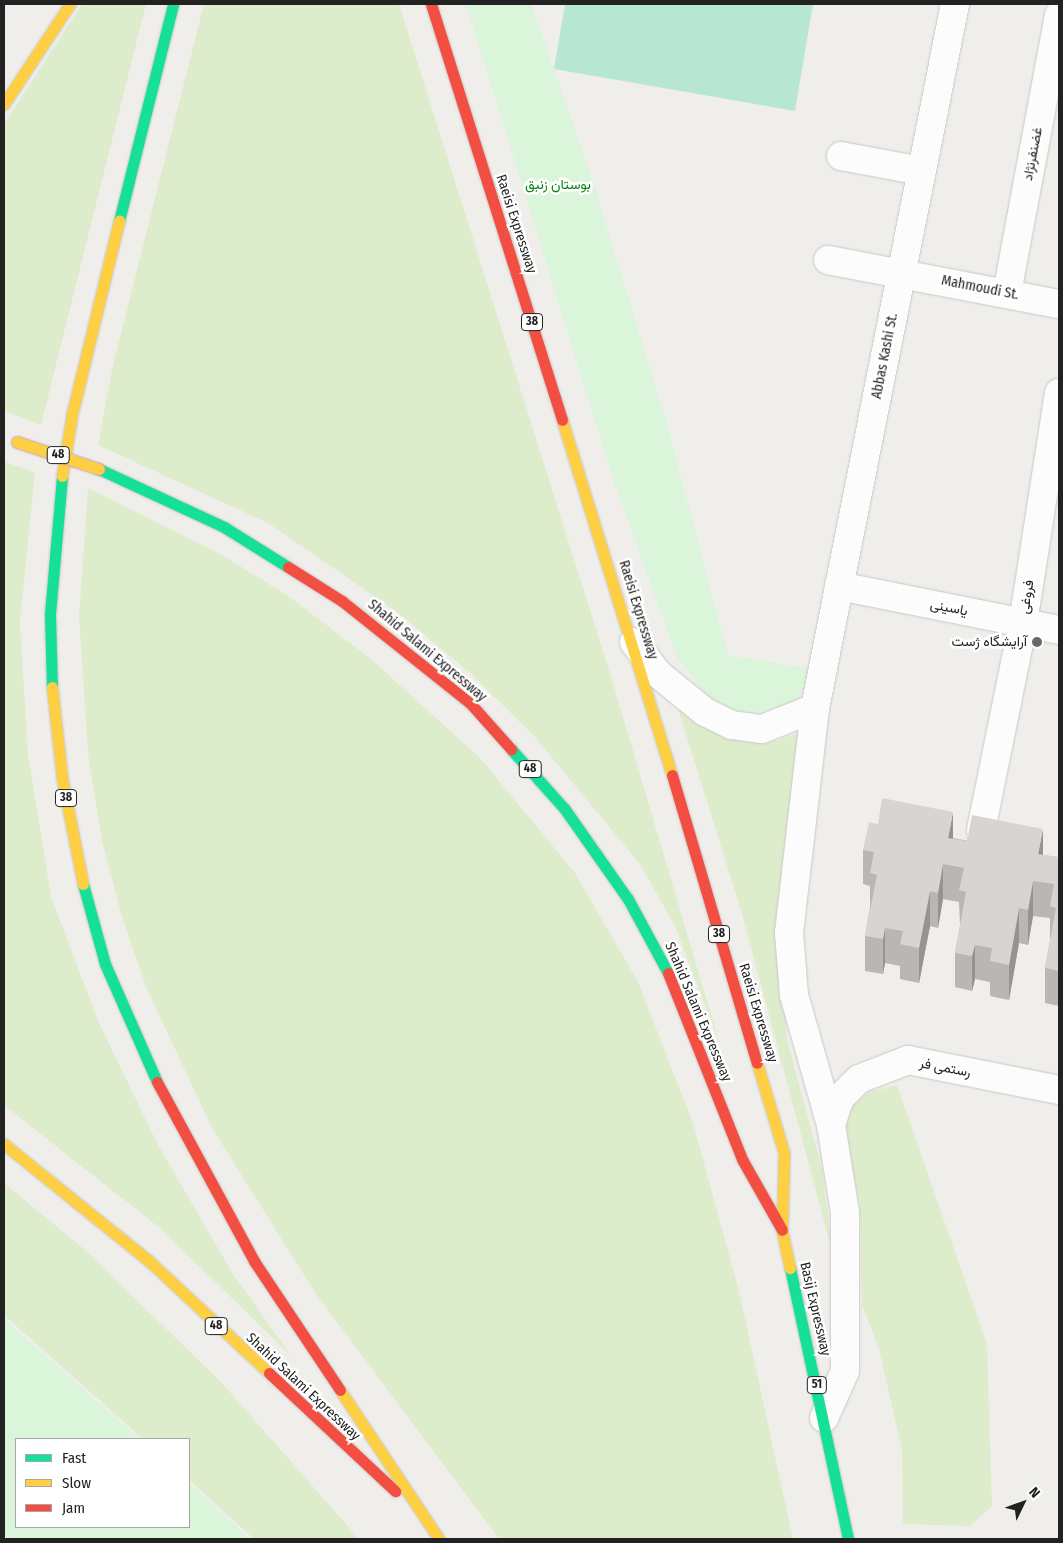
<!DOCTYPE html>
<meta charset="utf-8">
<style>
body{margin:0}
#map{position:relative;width:1063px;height:1543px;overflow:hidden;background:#f0eeeb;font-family:"Fira Sans Condensed",Vazirmatn,sans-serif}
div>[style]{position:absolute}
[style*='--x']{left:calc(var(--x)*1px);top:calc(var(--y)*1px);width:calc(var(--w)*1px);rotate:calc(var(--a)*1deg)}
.grass>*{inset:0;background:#ddeccb}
.park>*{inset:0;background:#daf5da}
.pitch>*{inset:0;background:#b7e6d2}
.roads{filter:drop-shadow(0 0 1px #c9c8c7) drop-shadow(0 0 1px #c9c8c7)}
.street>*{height:28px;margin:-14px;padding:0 14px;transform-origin:14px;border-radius:14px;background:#fdfcfc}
.fast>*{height:11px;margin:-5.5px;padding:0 5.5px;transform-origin:5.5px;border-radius:5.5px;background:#16e098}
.slow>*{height:11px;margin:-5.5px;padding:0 5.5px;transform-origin:5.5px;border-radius:5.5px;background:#ffcf43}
.jam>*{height:11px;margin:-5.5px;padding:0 5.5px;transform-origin:5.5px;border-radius:5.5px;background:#f24e42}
.bridges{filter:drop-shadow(0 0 1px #c5a2ac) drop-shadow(0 0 1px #c5a2ac)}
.slow-bridge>*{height:11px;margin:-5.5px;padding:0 5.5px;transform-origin:5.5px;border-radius:5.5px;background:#ffcf43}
.wall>*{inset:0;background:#b9b6b5}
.shaded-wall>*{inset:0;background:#969493}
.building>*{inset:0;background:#d7d4d2}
.dots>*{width:14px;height:14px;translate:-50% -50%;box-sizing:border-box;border:2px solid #fff;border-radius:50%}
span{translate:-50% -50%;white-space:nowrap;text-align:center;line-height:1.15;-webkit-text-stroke:5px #fff;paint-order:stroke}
.shield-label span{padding:1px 4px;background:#fff;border:1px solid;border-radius:4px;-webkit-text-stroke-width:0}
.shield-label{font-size:12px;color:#222;font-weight:700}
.street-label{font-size:14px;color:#222}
.park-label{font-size:14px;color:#0c8416}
.poi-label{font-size:14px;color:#222}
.right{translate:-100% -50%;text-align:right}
.frame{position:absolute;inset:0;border:5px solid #222;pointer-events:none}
.legend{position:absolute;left:15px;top:1438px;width:175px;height:90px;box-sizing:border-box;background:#fff;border:1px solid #a7a7a7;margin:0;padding:6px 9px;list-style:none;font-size:15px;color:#222}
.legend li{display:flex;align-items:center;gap:10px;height:25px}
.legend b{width:25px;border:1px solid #a7a7a7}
.north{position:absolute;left:998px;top:1478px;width:50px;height:50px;-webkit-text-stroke:4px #fff;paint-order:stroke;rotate:48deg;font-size:14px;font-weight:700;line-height:20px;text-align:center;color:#222}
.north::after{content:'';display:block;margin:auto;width:18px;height:22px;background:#222;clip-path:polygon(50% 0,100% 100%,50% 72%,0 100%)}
</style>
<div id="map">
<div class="grass">
<i style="clip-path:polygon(82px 4px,146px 4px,41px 425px,4px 411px,4px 124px)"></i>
<i style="clip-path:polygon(204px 4px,399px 4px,613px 683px,720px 1045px,675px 926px,640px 864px,534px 736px,469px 672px,397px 612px,268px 523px,98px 445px,113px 365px)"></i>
<i style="clip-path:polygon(4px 462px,35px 472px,20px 623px,28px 754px,51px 897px,99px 1023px,158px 1145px,233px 1274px,292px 1357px,161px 1229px,4px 1105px)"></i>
<i style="clip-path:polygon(88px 488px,224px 556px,291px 598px,371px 659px,481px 759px,575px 873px,638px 982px,693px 1123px,739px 1291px,793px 1539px,499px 1539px,314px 1291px,212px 1128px,147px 989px,122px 917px,102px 841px,88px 753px,79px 616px)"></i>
<i style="clip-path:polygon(676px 702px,734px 739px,766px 744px,803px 732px,778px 920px,787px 1040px,822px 1169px,833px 1255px,741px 910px)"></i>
<i style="clip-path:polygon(897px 1085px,987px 1344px,992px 1506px,970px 1526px,903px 1524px,902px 1450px,879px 1349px,862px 1305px,860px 1202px,842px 1133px,852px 1105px,870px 1092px)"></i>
<i style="clip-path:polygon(4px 1183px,84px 1249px,221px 1382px,359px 1539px,254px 1539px,189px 1480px,189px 1439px,143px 1439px,4px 1315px)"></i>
</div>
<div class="park">
<i style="clip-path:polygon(466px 4px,531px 4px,589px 169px,667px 424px,728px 655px,811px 669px,807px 685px,794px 703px,744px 716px,713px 706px,677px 657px,613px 479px)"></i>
<i style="clip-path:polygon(4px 1319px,140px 1439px,16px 1439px,16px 1527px,189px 1527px,189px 1483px,250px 1539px,4px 1539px)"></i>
</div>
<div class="pitch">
<i style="clip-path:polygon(565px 4px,813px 4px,795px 111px,554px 69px)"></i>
</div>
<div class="roads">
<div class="street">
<i style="--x:841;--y:156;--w:82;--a:10.5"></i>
<i style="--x:828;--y:260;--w:235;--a:10.8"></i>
<i style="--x:1007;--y:293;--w:283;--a:-79.4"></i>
<i style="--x:839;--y:586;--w:224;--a:11.3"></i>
<i style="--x:634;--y:642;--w:39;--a:53"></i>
<i style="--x:657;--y:673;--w:62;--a:39.1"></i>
<i style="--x:705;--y:712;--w:30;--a:26"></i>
<i style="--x:732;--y:725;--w:30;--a:8"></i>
<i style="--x:762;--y:729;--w:57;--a:-21.6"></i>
<i style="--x:981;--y:830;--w:211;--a:-78.5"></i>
<i style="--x:1023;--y:623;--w:233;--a:-81.1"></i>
<i style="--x:831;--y:1125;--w:28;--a:-72"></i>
<i style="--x:840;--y:1098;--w:27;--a:-45"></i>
<i style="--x:859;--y:1079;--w:53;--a:-21.2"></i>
<i style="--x:908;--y:1060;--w:154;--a:11.2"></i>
<i style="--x:824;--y:1418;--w:51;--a:-65.9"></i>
<i style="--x:845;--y:1371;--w:158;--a:-90"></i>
<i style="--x:845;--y:1213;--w:89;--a:-99"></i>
<i style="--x:831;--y:1125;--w:135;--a:-105.9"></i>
<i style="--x:794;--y:995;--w:62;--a:-94.6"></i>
<i style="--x:789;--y:933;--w:226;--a:-83.4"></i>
<i style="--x:815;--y:708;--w:718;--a:-78.75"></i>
</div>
<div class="fast">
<i style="--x:119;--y:221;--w:224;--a:-76"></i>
<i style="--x:99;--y:469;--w:138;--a:24.9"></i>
<i style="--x:224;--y:527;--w:75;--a:32"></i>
<i style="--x:52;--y:687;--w:73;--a:-91.6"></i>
<i style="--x:50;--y:614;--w:139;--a:-85"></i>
<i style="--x:511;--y:749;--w:79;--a:48.1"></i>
<i style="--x:564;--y:808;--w:111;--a:54.9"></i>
<i style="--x:628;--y:899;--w:84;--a:61.6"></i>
<i style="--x:83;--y:884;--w:83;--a:74.6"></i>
<i style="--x:105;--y:964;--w:129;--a:66.2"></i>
<i style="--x:790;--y:1268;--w:277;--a:77.9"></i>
</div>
<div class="slow">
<i style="--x:4;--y:104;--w:120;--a:-56.6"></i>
<i style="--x:562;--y:420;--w:372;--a:72.8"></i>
<i style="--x:62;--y:476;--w:63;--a:-80.8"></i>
<i style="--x:72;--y:414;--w:199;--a:-76.3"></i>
<i style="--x:52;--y:687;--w:92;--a:83.7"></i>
<i style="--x:62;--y:778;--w:108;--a:78.8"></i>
<i style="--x:757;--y:1063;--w:94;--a:73.3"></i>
<i style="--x:784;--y:1153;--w:78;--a:91.5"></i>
<i style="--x:782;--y:1231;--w:38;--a:78"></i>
<i style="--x:4;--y:1144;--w:185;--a:38.9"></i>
<i style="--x:148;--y:1260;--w:166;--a:43"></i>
<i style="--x:340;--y:1390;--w:179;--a:56.4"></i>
</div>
<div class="jam">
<i style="--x:431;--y:4;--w:436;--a:72.5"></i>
<i style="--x:288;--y:567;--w:64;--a:32.2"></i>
<i style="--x:342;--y:601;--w:164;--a:38.6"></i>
<i style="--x:470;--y:703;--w:62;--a:48.3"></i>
<i style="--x:672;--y:775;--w:300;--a:73.6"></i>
<i style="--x:668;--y:973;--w:202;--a:68.3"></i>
<i style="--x:743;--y:1161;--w:79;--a:60.5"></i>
<i style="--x:157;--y:1082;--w:204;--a:61.5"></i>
<i style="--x:254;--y:1261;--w:155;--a:56.3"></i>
<i style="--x:269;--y:1373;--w:173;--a:43.1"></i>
</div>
</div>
<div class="bridges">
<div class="slow-bridge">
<i style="--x:17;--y:442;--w:86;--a:18.2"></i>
</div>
</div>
<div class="wall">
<i style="clip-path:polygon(953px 838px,1043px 855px,1058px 857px,1059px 848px,1059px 1006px,1045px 1003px,1045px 968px,1050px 941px,1050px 918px,1033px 916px,1028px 945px,1019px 943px,1009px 1000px,990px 996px,990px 982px,975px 979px,972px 991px,955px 987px,955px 953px,960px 925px,959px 902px,943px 899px,938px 928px,930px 926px,919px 983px,900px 979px,900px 966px,885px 963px,883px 974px,865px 971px,865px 936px,870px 908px,870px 886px,863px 884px,863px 850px)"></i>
</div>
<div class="shaded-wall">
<i style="clip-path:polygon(953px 812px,953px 847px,948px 838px)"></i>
<i style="clip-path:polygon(1043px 829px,1043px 864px,1038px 854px)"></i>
<i style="clip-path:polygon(943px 864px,943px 899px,938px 928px,938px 893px)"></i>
<i style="clip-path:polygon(1033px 881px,1033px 916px,1028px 945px,1028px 910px)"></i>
<i style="clip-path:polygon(930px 891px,930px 926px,919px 983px,919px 948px)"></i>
<i style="clip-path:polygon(1019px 908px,1019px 943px,1009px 1000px,1009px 965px)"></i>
<i style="clip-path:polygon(885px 928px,885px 963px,883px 974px,883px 939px)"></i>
<i style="clip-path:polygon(975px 945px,975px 979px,972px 991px,972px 956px)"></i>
</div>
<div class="building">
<i style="clip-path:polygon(882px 798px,953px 812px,948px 838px,967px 841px,972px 815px,1043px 829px,1038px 854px,1058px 857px,1059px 848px,1059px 971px,1045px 968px,1056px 908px,1050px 906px,1054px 884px,1033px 881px,1028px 910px,1019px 908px,1009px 965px,990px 961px,992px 948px,975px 945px,972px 956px,955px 953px,966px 892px,959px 890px,964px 868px,943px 864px,938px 893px,930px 891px,919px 948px,900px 944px,903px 931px,885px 928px,883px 939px,865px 936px,877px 875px,870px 873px,874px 852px,863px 850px,869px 822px,878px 824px)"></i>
</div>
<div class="dots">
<i style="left:1037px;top:642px;background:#6a6968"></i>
</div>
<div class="shield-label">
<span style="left:532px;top:322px">38</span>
<span style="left:58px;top:455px">48</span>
<span style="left:530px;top:769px">48</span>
<span style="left:66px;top:798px">38</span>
<span style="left:719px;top:934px">38</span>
<span style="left:216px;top:1326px">48</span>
<span style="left:817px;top:1385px">51</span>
</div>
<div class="street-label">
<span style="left:1033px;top:154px;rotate:-79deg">غضنفرنژاد</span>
<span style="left:516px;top:224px;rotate:72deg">Raeisi Expressway</span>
<span style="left:980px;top:288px;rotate:11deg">Mahmoudi St.</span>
<span style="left:885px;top:356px;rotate:-79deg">Abbas Kashi St.</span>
<span style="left:1027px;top:597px;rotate:-81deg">فروغی</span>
<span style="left:949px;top:608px;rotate:11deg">یاسینی</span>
<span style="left:638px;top:610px;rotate:73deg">Raeisi Expressway</span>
<span style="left:427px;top:651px;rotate:40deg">Shahid Salami Expressway</span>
<span style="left:698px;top:1012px;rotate:67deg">Shahid Salami Expressway</span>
<span style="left:758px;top:1013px;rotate:73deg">Raeisi Expressway</span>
<span style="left:945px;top:1068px;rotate:11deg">رستمی فر</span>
<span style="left:815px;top:1309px;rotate:77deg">Basij Expressway</span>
<span style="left:303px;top:1387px;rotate:43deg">Shahid Salami Expressway</span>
</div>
<div class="park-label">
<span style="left:558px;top:185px">بوستان زنبق</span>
</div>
<div class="poi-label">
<span class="right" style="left:1027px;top:642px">آرایشگاه ژست</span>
</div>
<div class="frame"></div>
<ul class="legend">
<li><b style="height:6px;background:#16e098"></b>Fast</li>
<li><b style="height:6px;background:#ffcf43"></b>Slow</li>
<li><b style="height:6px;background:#f24e42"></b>Jam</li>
</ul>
<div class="north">N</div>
</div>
